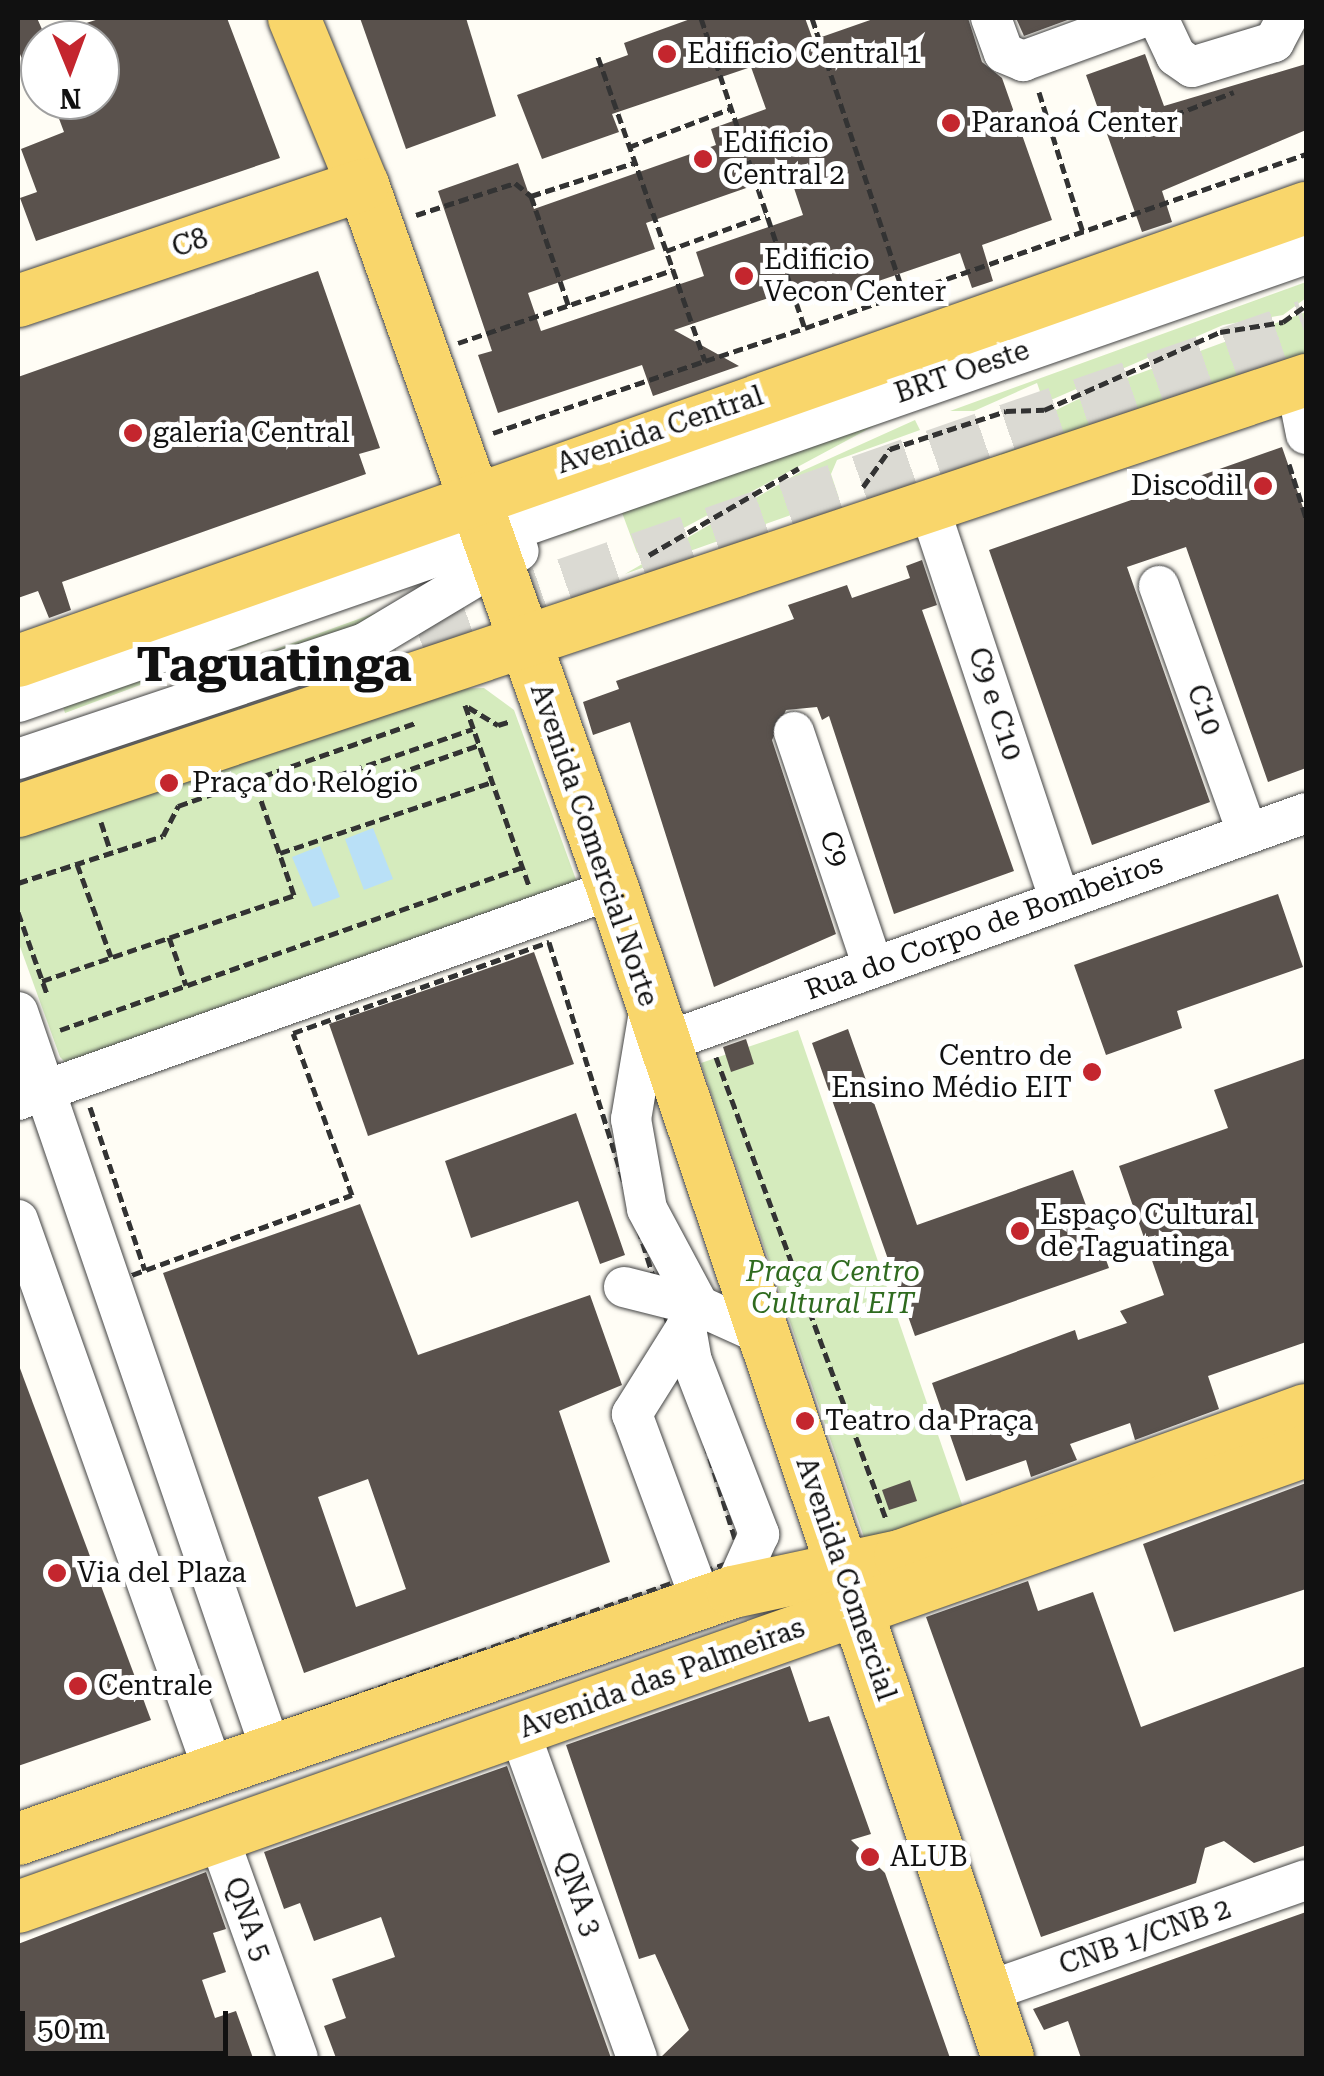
<!DOCTYPE html>
<meta charset="utf-8">
<style>
body{margin:0}
#map{position:relative;width:1324px;height:2076px;overflow:hidden;background:#fffdf5;font-family:"Roboto Serif",serif}
div>[style]{position:absolute}
[style*='--x']{left:calc(var(--x)*1px);top:calc(var(--y)*1px);width:calc(var(--w)*1px);rotate:calc(var(--a)*1deg)}
.green>*{inset:0;background:#d5ebbd}
.water>*{inset:0;background:#b9e0f7}
.building>*{inset:0;background:#5a524d}
.major-tunnel>*{height:52px;margin-top:-26px;transform-origin:0;background:repeating-linear-gradient(90deg,#dbdad3 0 52px,transparent 0 78px)}
.path>*{height:5px;margin-top:-2.5px;transform-origin:0;background:repeating-linear-gradient(90deg,#333 0 10px,transparent 0 15px)}
.roads{filter:drop-shadow(0 0 2px #444) drop-shadow(0 0 2px #444)}
.minor>*{height:40px;margin:-20px;padding:0 20px;transform-origin:20px;border-radius:20px;background:#fff}
.major>*{height:52px;margin:-26px;padding:0 26px;transform-origin:26px;border-radius:26px;background:#f9d66b}
.dots>*{width:28px;height:28px;translate:-50% -50%;box-sizing:border-box;border:5px solid #fff;border-radius:50%}
span{translate:-50% -50%;white-space:nowrap;text-align:center;line-height:1.15;-webkit-text-stroke:10px #fff;paint-order:stroke}
.poi-label{font-size:28px;color:#111}
.left{translate:0 -50%;text-align:left}
.right{translate:-100% -50%;text-align:right}
.street-label{font-size:28px;color:#111}
.park-label{font-size:28px;color:#2f6b1f;font-style:italic}
.town-label{font-size:48px;color:#111;font-weight:700}
.frame{position:absolute;inset:0;border:20px solid #111;pointer-events:none}
.north{position:absolute;left:20px;top:20px;width:100px;height:100px;box-sizing:border-box;background:#fff;border:2px solid #a0a0a0;border-radius:50%;rotate:179deg;font-size:28px;font-weight:700;line-height:40px;text-align:center;color:#111}
.north::after{content:'';display:block;margin:auto;width:35px;height:45px;background:#c4262e;clip-path:polygon(50% 0,100% 100%,50% 72%,0 100%)}
.scale{position:absolute;left:20px;top:2011px;width:208px;height:45px;box-sizing:border-box;border:5px solid #111;border-top:0;padding-left:12px;font-size:30px;line-height:35px;white-space:nowrap;color:#111;-webkit-text-stroke:8px #fff;paint-order:stroke}
</style>
<div id="map">
<div class="green">
<i style="clip-path:polygon(1306px 282px,1306px 298px,1283px 315px,1223px 325px,1044px 403px,1037px 383px,974px 411px,950px 411px)"></i>
<i style="clip-path:polygon(1306px 312px,1306px 354px,878px 502px,1054px 433px,1048px 414px,1105px 386px)"></i>
<i style="clip-path:polygon(885px 420px,637px 553px,621px 510px,567px 535px,597px 516px)"></i>
<i style="clip-path:polygon(915px 420px,920px 430px,837px 460px,831px 474px,839px 498px,625px 574px,802px 471px)"></i>
<i style="clip-path:polygon(392px 591px,65px 713px,62px 704px)"></i>
<i style="clip-path:polygon(420px 591px,359px 632px,69px 724px,397px 605px)"></i>
<i style="clip-path:polygon(484px 688px,514px 710px,578px 885px,66px 1063px,60px 1057px,18px 941px,18px 838px,452px 689px)"></i>
<i style="clip-path:polygon(798px 1030px,965px 1513px,867px 1546px,701px 1063px)"></i>
</div>
<div class="water">
<i style="clip-path:polygon(373px 828px,393px 879px,364px 890px,345px 839px)"></i>
<i style="clip-path:polygon(320px 846px,340px 897px,313px 907px,292px 857px)"></i>
</div>
<div class="building">
<i style="clip-path:polygon(18px 18px,37px 18px,45px 36px,102px 18px,227px 18px,280px 158px,36px 241px,20px 198px,37px 192px,21px 149px,64px 132px,52px 100px,100px 100px,100px 40px,40px 40px,39px 102px,18px 49px)"></i>
<i style="clip-path:polygon(360px 18px,466px 18px,496px 116px,406px 149px)"></i>
<i style="clip-path:polygon(evenodd,693px 18px,805px 18px,813px 40px,876px 18px,968px 18px,982px 62px,1002px 78px,1052px 220px,982px 245px,993px 281px,972px 288px,960px 253px,832px 297px,789px 291px,674px 330px,739px 366px,653px 396px,642px 365px,498px 413px,478px 355px,492px 351px,438px 191px,518px 163px,534px 209px,716px 145px,711px 129px,766px 109px,751px 67px,612px 114px,619px 132px,542px 159px,517px 95px,628px 55px,624px 43px,693px 18px,789px 173px,803px 215px,696px 252px,704px 276px,541px 331px,528px 293px,655px 249px,646px 223px,789px 173px)"></i>
<i style="clip-path:polygon(1016px 18px,1073px 18px,1024px 36px)"></i>
<i style="clip-path:polygon(1145px 54px,1164px 106px,1306px 64px,1306px 130px,1162px 191px,1172px 222px,1142px 232px,1086px 75px)"></i>
<i style="clip-path:polygon(318px 271px,380px 448px,359px 454px,366px 474px,62px 582px,71px 610px,49px 618px,38px 591px,18px 598px,18px 377px)"></i>
<i style="clip-path:polygon(1282px 447px,1306px 516px,1306px 768px,1268px 782px,1186px 547px,1127px 567px,1210px 802px,1092px 845px,989px 550px)"></i>
<i style="clip-path:polygon(922px 560px,937px 605px,922px 610px,1014px 871px,894px 914px,829px 716px,822px 720px,817px 707px,786px 710px,772px 740px,836px 934px,714px 987px,630px 722px,593px 735px,583px 702px,619px 689px,616px 681px,794px 619px,788px 605px,847px 585px,852px 598px,910px 578px,906px 566px)"></i>
<i style="clip-path:polygon(1278px 894px,1303px 967px,1177px 1011px,1182px 1028px,1106px 1055px,1074px 965px)"></i>
<i style="clip-path:polygon(534px 952px,574px 1064px,368px 1136px,329px 1024px)"></i>
<i style="clip-path:polygon(848px 1029px,917px 1225px,1073px 1170px,1109px 1268px,915px 1336px,812px 1043px)"></i>
<i style="clip-path:polygon(746px 1039px,754px 1064px,731px 1072px,723px 1047px)"></i>
<i style="clip-path:polygon(1306px 1058px,1306px 1342px,1208px 1376px,1219px 1409px,1135px 1440px,1130px 1423px,1070px 1444px,1077px 1460px,1031px 1477px,1026px 1460px,966px 1481px,932px 1383px,1075px 1330px,1078px 1340px,1127px 1323px,1120px 1311px,1164px 1295px,1119px 1166px,1228px 1128px,1214px 1090px)"></i>
<i style="clip-path:polygon(576px 1113px,625px 1255px,600px 1264px,578px 1201px,471px 1238px,445px 1161px)"></i>
<i style="clip-path:polygon(evenodd,360px 1204px,418px 1355px,590px 1295px,622px 1385px,559px 1411px,610px 1562px,304px 1673px,163px 1273px,360px 1204px,368px 1479px,406px 1589px,356px 1607px,318px 1497px,368px 1479px)"></i>
<i style="clip-path:polygon(18px 1363px,151px 1720px,18px 1766px)"></i>
<i style="clip-path:polygon(910px 1480px,917px 1501px,889px 1510px,882px 1490px)"></i>
<i style="clip-path:polygon(1306px 1483px,1306px 1589px,1174px 1632px,1143px 1544px)"></i>
<i style="clip-path:polygon(1028px 1581px,1038px 1611px,1093px 1592px,1141px 1727px,1306px 1666px,1306px 1845px,1254px 1863px,1224px 1841px,1205px 1848px,1196px 1883px,1041px 1937px,926px 1617px)"></i>
<i style="clip-path:polygon(790px 1666px,809px 1722px,829px 1716px,871px 1834px,851px 1840px,885px 1873px,950px 2058px,660px 2058px,689px 2030px,655px 1954px,639px 1959px,566px 1745px)"></i>
<i style="clip-path:polygon(507px 1766px,611px 2058px,336px 2058px,324px 2026px,346px 2018px,332px 1979px,395px 1957px,381px 1917px,314px 1941px,300px 1903px,284px 1909px,264px 1852px)"></i>
<i style="clip-path:polygon(206px 1872px,226px 1929px,213px 1933px,226px 1972px,202px 1980px,215px 2018px,236px 2011px,253px 2058px,18px 2058px,18px 1944px)"></i>
<i style="clip-path:polygon(1306px 1912px,1306px 2058px,1081px 2058px,1068px 2021px,1044px 2030px,1033px 2009px)"></i>
</div>
<div class="major-tunnel">
<i style="--x:345;--y:661;--w:1018;--a:-19.22"></i>
</div>
<div class="path">
<i style="--x:701;--y:18;--w:327;--a:71.5"></i>
<i style="--x:805;--y:328;--w:530;--a:-19.15"></i>
<i style="--x:812;--y:18;--w:291;--a:71.6"></i>
<i style="--x:598;--y:57;--w:322;--a:70.6"></i>
<i style="--x:705;--y:361;--w:105;--a:-18.3"></i>
<i style="--x:1039;--y:92;--w:147;--a:72.6"></i>
<i style="--x:1174;--y:115;--w:64;--a:-21"></i>
<i style="--x:629;--y:147;--w:110;--a:-20.7"></i>
<i style="--x:531;--y:196;--w:108;--a:-17.8"></i>
<i style="--x:416;--y:215;--w:104;--a:-17.9"></i>
<i style="--x:515;--y:183;--w:21;--a:39"></i>
<i style="--x:531;--y:196;--w:117;--a:71.1"></i>
<i style="--x:666;--y:251;--w:106;--a:-19.8"></i>
<i style="--x:458;--y:343;--w:227;--a:-18.8"></i>
<i style="--x:493;--y:433;--w:224;--a:-18.8"></i>
<i style="--x:1289;--y:464;--w:57;--a:72.5"></i>
<i style="--x:863;--y:487;--w:47;--a:-54.6"></i>
<i style="--x:890;--y:449;--w:122;--a:-18.1"></i>
<i style="--x:1006;--y:411;--w:38;--a:-2"></i>
<i style="--x:1044;--y:410;--w:193;--a:-23.9"></i>
<i style="--x:1220;--y:332;--w:64;--a:-9"></i>
<i style="--x:1283;--y:322;--w:29;--a:-36"></i>
<i style="--x:649;--y:555;--w:173;--a:-30.1"></i>
<i style="--x:465;--y:705;--w:192;--a:70.5"></i>
<i style="--x:468;--y:707;--w:35;--a:31"></i>
<i style="--x:498;--y:725;--w:14;--a:-17"></i>
<i style="--x:310;--y:785;--w:172;--a:-19"></i>
<i style="--x:354;--y:789;--w:133;--a:-19.4"></i>
<i style="--x:101;--y:822;--w:33;--a:72"></i>
<i style="--x:280;--y:853;--w:224;--a:-18.5"></i>
<i style="--x:77;--y:864;--w:99;--a:69.9"></i>
<i style="--x:18;--y:883;--w:152;--a:-18"></i>
<i style="--x:163;--y:836;--w:34;--a:-63"></i>
<i style="--x:178;--y:806;--w:251;--a:-19.3"></i>
<i style="--x:18;--y:912;--w:87;--a:70.5"></i>
<i style="--x:169;--y:937;--w:51;--a:70.5"></i>
<i style="--x:549;--y:942;--w:645;--a:72.69"></i>
<i style="--x:741;--y:1558;--w:490;--a:160.3"></i>
<i style="--x:280;--y:1723;--w:472;--a:-110.1"></i>
<i style="--x:118;--y:1280;--w:249;--a:-20"></i>
<i style="--x:352;--y:1195;--w:172;--a:-110"></i>
<i style="--x:293;--y:1033;--w:272;--a:-19.6"></i>
<i style="--x:42;--y:981;--w:266;--a:-18.8"></i>
<i style="--x:294;--y:895;--w:122;--a:-109.2"></i>
<i style="--x:60;--y:1030;--w:490;--a:-19.4"></i>
<i style="--x:716;--y:1057;--w:493;--a:69.8"></i>
<i style="--x:90;--y:1107;--w:172;--a:71.4"></i>
</div>
<div class="roads">
<div class="minor">
<i style="--x:991;--y:18;--w:37;--a:70"></i>
<i style="--x:1004;--y:53;--w:21;--a:23"></i>
<i style="--x:1023;--y:61;--w:126;--a:-20"></i>
<i style="--x:1158;--y:18;--w:42;--a:64.7"></i>
<i style="--x:1176;--y:56;--w:19;--a:35"></i>
<i style="--x:1192;--y:67;--w:86;--a:-17"></i>
<i style="--x:1274;--y:42;--w:27;--a:-62"></i>
<i style="--x:1296;--y:384;--w:51;--a:78.7"></i>
<i style="--x:929;--y:507;--w:414;--a:71.6"></i>
<i style="--x:1159;--y:586;--w:263;--a:70.3"></i>
<i style="--x:18;--y:702;--w:1364;--a:-19.18"></i>
<i style="--x:794;--y:732;--w:248;--a:71.4"></i>
<i style="--x:18;--y:759;--w:366;--a:-18.5"></i>
<i style="--x:365;--y:643;--w:179;--a:-30.9"></i>
<i style="--x:650;--y:1006;--w:115;--a:99.5"></i>
<i style="--x:631;--y:1119;--w:91;--a:79.9"></i>
<i style="--x:647;--y:1209;--w:110;--a:61.8"></i>
<i style="--x:699;--y:1306;--w:68;--a:24.3"></i>
<i style="--x:18;--y:1012;--w:777;--a:71.08"></i>
<i style="--x:663;--y:1043;--w:683;--a:-19.68"></i>
<i style="--x:18;--y:1100;--w:631;--a:-19.53"></i>
<i style="--x:18;--y:1220;--w:583;--a:70.45"></i>
<i style="--x:624;--y:1287;--w:77;--a:14.2"></i>
<i style="--x:699;--y:1306;--w:26;--a:121"></i>
<i style="--x:686;--y:1328;--w:34;--a:80"></i>
<i style="--x:692;--y:1361;--w:186;--a:68.8"></i>
<i style="--x:759;--y:1534;--w:64;--a:114.1"></i>
<i style="--x:686;--y:1328;--w:102;--a:122.1"></i>
<i style="--x:632;--y:1414;--w:202;--a:69.7"></i>
<i style="--x:519;--y:1730;--w:349;--a:70.2"></i>
<i style="--x:218;--y:1836;--w:236;--a:70.2"></i>
<i style="--x:983;--y:1993;--w:342;--a:-19.3"></i>
</div>
<div class="major">
<i style="--x:294;--y:18;--w:181;--a:67.6"></i>
<i style="--x:363;--y:185;--w:747;--a:70.45"></i>
<i style="--x:613;--y:889;--w:1234;--a:71.33"></i>
<i style="--x:18;--y:301;--w:364;--a:-18.6"></i>
<i style="--x:18;--y:661;--w:1365;--a:-19.38"></i>
<i style="--x:18;--y:811;--w:1358;--a:-18.5"></i>
<i style="--x:18;--y:1839;--w:756;--a:-19.06"></i>
<i style="--x:733;--y:1592;--w:171;--a:-12.2"></i>
<i style="--x:900;--y:1556;--w:431;--a:-19.8"></i>
<i style="--x:18;--y:1907;--w:1366;--a:-19.5"></i>
</div>
</div>
<div class="dots">
<i style="left:667px;top:54px;background:#c4262e"></i>
<i style="left:951px;top:123px;background:#c4262e"></i>
<i style="left:703px;top:159px;background:#c4262e"></i>
<i style="left:744px;top:276px;background:#c4262e"></i>
<i style="left:133px;top:433px;background:#c4262e"></i>
<i style="left:1263px;top:486px;background:#c4262e"></i>
<i style="left:169px;top:783px;background:#c4262e"></i>
<i style="left:1092px;top:1072px;background:#c4262e"></i>
<i style="left:1020px;top:1231px;background:#c4262e"></i>
<i style="left:805px;top:1421px;background:#c4262e"></i>
<i style="left:57px;top:1573px;background:#c4262e"></i>
<i style="left:78px;top:1686px;background:#c4262e"></i>
<i style="left:870px;top:1857px;background:#c4262e"></i>
</div>
<div class="poi-label">
<span class="left" style="left:687px;top:54px">Edificio Central 1</span>
<span class="left" style="left:971px;top:123px">Paranoá Center</span>
<span class="left" style="left:723px;top:159px">Edificio<br>Central 2</span>
<span class="left" style="left:764px;top:276px">Edificio<br>Vecon Center</span>
<span class="left" style="left:153px;top:433px">galeria Central</span>
<span class="right" style="left:1243px;top:486px">Discodil</span>
<span class="left" style="left:192px;top:783px">Praça do Relógio</span>
<span class="right" style="left:1072px;top:1072px">Centro de<br>Ensino Médio EIT</span>
<span class="left" style="left:1040px;top:1231px">Espaço Cultural<br>de Taguatinga</span>
<span class="left" style="left:825px;top:1421px">Teatro da Praça</span>
<span class="left" style="left:77px;top:1573px">Via del Plaza</span>
<span class="left" style="left:98px;top:1686px">Centrale</span>
<span class="left" style="left:890px;top:1857px">ALUB</span>
</div>
<div class="street-label">
<span style="left:190px;top:243px;rotate:-19deg">C8</span>
<span style="left:962px;top:372px;rotate:-19deg">BRT Oeste</span>
<span style="left:660px;top:430px;rotate:-19deg">Avenida Central</span>
<span style="left:995px;top:704px;rotate:72deg">C9 e C10</span>
<span style="left:1204px;top:710px;rotate:70deg">C10</span>
<span style="left:594px;top:845px;rotate:71deg">Avenida Comercial Norte</span>
<span style="left:834px;top:849px;rotate:71deg">C9</span>
<span style="left:984px;top:927px;rotate:-20deg">Rua do Corpo de Bombeiros</span>
<span style="left:846px;top:1579px;rotate:71deg">Avenida Comercial</span>
<span style="left:662px;top:1678px;rotate:-20deg">Avenida das Palmeiras</span>
<span style="left:578px;top:1894px;rotate:70deg">QNA 3</span>
<span style="left:248px;top:1919px;rotate:70deg">QNA 5</span>
<span style="left:1145px;top:1937px;rotate:-19deg">CNB 1/CNB 2</span>
</div>
<div class="park-label">
<span style="left:833px;top:1288px">Praça Centro<br>Cultural EIT</span>
</div>
<div class="town-label">
<span style="left:274px;top:666px">Taguatinga</span>
</div>
<div class="frame"></div>
<div class="north">N</div>
<div class="scale">50 m</div>
</div>
